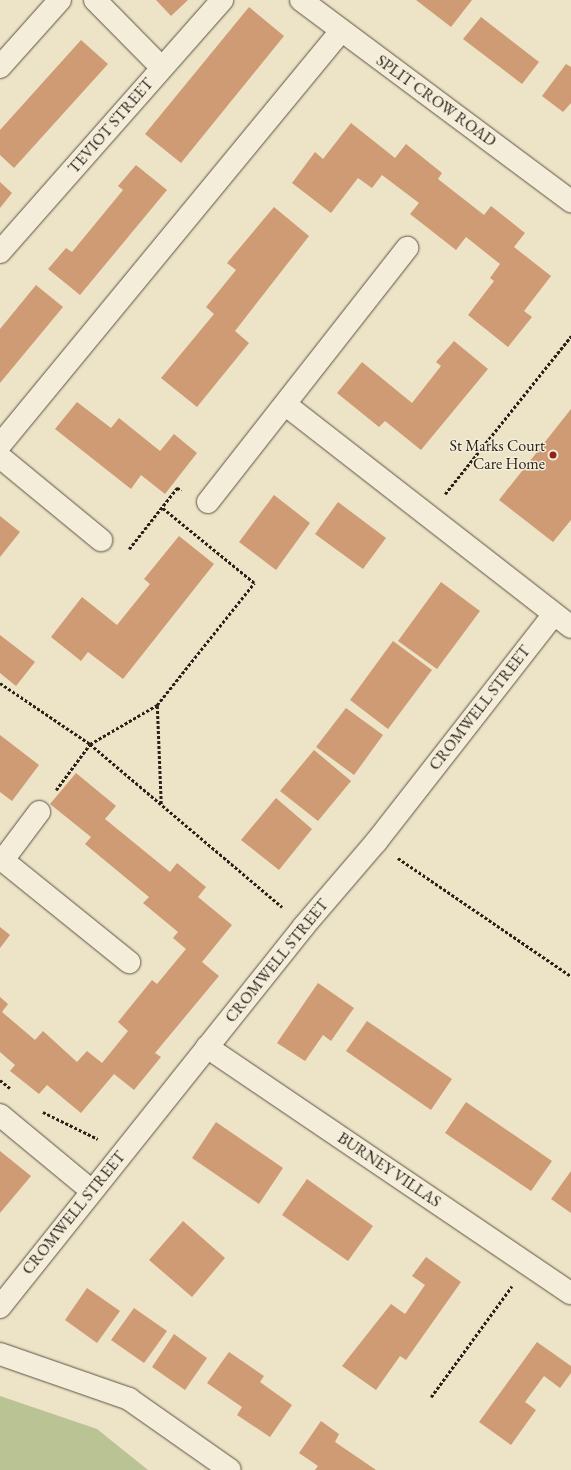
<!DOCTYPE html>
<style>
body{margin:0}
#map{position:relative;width:571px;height:1470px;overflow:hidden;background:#ede3c6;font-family:"EB Garamond",serif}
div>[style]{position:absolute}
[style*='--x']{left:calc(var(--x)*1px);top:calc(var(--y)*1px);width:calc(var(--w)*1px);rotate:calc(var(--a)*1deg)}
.green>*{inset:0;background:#b9c394}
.building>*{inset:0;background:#cf9b74}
.path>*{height:2.5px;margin-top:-1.25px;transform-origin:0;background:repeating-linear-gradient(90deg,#2b2119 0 3px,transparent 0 5px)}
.roads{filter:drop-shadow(0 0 1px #5c5244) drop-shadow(0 0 1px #5c5244)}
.minor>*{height:22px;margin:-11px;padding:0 11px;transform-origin:11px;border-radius:11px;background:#f3edda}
.dots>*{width:11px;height:11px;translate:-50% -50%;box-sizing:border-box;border:2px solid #f3edda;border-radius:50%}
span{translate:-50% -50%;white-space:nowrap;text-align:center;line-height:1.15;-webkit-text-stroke:3px #f3edda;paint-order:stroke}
.street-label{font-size:16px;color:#2b2119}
.poi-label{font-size:16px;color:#2b2119}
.right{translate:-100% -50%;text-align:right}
</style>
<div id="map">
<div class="green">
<i style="clip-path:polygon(0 1396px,97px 1429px,148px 1470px,0 1470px)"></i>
</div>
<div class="building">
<i style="clip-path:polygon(156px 0,188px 0,171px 16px)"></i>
<i style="clip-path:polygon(416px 0,472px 0,451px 27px)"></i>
<i style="clip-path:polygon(249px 7px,284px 36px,181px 163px,145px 134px)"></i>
<i style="clip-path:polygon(481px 17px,539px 62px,522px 84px,463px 39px)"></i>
<i style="clip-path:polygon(81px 40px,108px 64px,14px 168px,0 155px,0 130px)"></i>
<i style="clip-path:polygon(566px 64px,571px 67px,571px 103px,563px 112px,542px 96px)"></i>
<i style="clip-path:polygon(351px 123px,395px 158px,406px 144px,442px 173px,438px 179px,484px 215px,491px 206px,525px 233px,514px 247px,551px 276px,524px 311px,532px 317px,508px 347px,468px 315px,494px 281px,490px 278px,500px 264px,466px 237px,456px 250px,410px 214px,419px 203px,382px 175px,372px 188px,358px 178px,331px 213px,292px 183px,315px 152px,323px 159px)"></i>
<i style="clip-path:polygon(136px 165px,167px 190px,80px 295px,48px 269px,66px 248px,72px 252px,123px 190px,118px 186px)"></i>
<i style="clip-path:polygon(0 182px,12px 193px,0 208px)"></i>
<i style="clip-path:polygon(274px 207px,309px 236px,235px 331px,249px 343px,197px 407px,161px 378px,214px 314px,206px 307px,236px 270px,227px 263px)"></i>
<i style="clip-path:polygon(36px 285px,63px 307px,0 383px,0 329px)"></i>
<i style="clip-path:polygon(454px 341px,488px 369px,421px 450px,385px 421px,379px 427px,337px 393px,362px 362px,412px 403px,441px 366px,436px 362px)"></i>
<i style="clip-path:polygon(77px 402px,111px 428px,119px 418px,160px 451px,174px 434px,197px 453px,165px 494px,141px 475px,131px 489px,55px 429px)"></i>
<i style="clip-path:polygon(571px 409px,571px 520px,553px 542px,499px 500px)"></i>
<i style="clip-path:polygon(274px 495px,310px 523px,276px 570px,239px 542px)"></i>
<i style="clip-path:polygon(338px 502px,386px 538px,363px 569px,315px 534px)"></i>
<i style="clip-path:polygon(0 516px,20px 532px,0 557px)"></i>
<i style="clip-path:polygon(179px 536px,214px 564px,123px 679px,88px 652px,81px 661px,51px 637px,82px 597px,117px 625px,150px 584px,144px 579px)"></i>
<i style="clip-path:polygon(441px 582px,480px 611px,437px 669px,398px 641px)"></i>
<i style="clip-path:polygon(0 635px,35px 662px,16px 686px,0 673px)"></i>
<i style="clip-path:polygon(393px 641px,432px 670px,388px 729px,350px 700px)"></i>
<i style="clip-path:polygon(346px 708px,383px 735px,354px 775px,316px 747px)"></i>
<i style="clip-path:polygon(0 735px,39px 765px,12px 801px,0 792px)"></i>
<i style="clip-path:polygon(314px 750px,351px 781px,318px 821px,280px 791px)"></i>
<i style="clip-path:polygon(76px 773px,116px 806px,105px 819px,170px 872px,177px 863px,206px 887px,198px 897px,232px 925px,202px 962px,219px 976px,155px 1053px,161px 1057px,134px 1090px,114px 1074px,81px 1113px,47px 1085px,39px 1094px,10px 1071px,15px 1065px,0 1052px,0 997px,8px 1004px,2px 1012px,35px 1040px,43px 1031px,77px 1062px,87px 1051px,102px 1063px,128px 1031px,118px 1022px,152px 980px,157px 984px,186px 949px,173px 938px,178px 932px,143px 903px,149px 897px,85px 844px,91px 837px,50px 804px)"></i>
<i style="clip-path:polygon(276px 798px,312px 829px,279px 870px,241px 840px)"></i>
<i style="clip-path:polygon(0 927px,10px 935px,0 948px)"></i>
<i style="clip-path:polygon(318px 983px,354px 1008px,331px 1041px,323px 1035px,305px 1061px,277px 1043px)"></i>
<i style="clip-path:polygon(367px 1021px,452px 1079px,431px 1110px,346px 1051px)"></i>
<i style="clip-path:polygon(466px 1102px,552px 1161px,531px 1191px,445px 1133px)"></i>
<i style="clip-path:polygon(216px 1122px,283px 1168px,259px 1204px,192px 1158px)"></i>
<i style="clip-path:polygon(0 1151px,31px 1176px,0 1213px)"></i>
<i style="clip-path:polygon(571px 1171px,571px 1213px,551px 1199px)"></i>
<i style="clip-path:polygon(307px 1179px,373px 1226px,348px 1261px,282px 1215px)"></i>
<i style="clip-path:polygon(183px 1221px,225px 1258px,192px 1297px,149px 1260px)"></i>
<i style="clip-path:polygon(426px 1257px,461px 1282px,406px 1360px,400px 1356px,376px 1390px,342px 1366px,391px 1304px,405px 1314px,425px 1285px,412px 1276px)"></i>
<i style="clip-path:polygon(87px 1288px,120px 1311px,97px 1343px,65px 1320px)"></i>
<i style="clip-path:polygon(134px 1308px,167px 1331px,144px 1363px,111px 1340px)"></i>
<i style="clip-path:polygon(174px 1334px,207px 1358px,185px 1390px,152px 1367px)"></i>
<i style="clip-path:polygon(537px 1342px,571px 1366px,571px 1373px,560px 1388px,544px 1376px,525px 1402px,536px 1410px,511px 1445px,479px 1422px)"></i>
<i style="clip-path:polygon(229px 1352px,264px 1376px,260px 1382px,292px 1405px,270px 1437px,237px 1415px,242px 1407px,207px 1383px)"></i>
<i style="clip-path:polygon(321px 1421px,339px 1434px,335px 1442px,376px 1470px,315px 1470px,318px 1466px,299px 1453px)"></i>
</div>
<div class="path">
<i style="--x:445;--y:494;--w:202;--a:-51.4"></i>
<i style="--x:129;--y:549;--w:78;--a:-51.8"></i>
<i style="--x:177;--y:488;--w:5;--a:22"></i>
<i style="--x:0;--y:683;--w:109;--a:34.1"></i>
<i style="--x:90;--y:744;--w:78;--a:-30.2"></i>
<i style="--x:56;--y:790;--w:57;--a:-53.5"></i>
<i style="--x:90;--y:744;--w:252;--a:40.3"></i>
<i style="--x:161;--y:804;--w:99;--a:-92.3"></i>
<i style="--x:157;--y:705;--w:156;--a:-51.5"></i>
<i style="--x:254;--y:583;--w:119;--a:-140.8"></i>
<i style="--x:398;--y:858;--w:209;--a:34.3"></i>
<i style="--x:0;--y:1080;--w:13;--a:39"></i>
<i style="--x:43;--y:1112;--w:61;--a:26.1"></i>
<i style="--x:431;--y:1397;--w:137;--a:-53.9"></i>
</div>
<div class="roads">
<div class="minor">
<i style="--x:95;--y:0;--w:95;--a:45.4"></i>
<i style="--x:301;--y:0;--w:337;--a:36.7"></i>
<i style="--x:0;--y:67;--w:90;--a:-48.2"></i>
<i style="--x:0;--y:252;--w:336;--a:-48.6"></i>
<i style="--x:286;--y:405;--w:361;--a:37.9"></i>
<i style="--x:0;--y:445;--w:536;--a:-50.52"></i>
<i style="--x:0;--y:457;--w:131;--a:39.4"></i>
<i style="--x:208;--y:502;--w:323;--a:-51.9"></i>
<i style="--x:0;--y:858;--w:166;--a:38.9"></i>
<i style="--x:3;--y:860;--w:60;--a:-53.1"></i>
<i style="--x:207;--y:1047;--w:439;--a:34.1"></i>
<i style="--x:0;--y:1115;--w:119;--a:39.6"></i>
<i style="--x:0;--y:1307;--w:487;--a:-51.4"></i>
<i style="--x:304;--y:926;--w:111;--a:-49.4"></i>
<i style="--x:376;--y:842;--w:289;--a:-52"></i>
<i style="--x:0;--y:1354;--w:137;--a:19.2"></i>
<i style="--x:129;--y:1399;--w:123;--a:35.1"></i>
</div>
</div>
<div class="dots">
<i style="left:553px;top:455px;background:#8f2418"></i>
</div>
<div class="street-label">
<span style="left:436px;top:101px;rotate:36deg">SPLIT CROW ROAD</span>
<span style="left:111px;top:126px;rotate:-49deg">TEVIOT STREET</span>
<span style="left:480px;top:708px;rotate:-52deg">CROMWELL STREET</span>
<span style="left:277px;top:961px;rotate:-51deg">CROMWELL STREET</span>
<span style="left:389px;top:1170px;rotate:34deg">BURNEY VILLAS</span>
<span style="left:74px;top:1213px;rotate:-51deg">CROMWELL STREET</span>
</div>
<div class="poi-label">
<span class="right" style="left:545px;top:455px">St Marks Court<br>Care Home</span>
</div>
</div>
